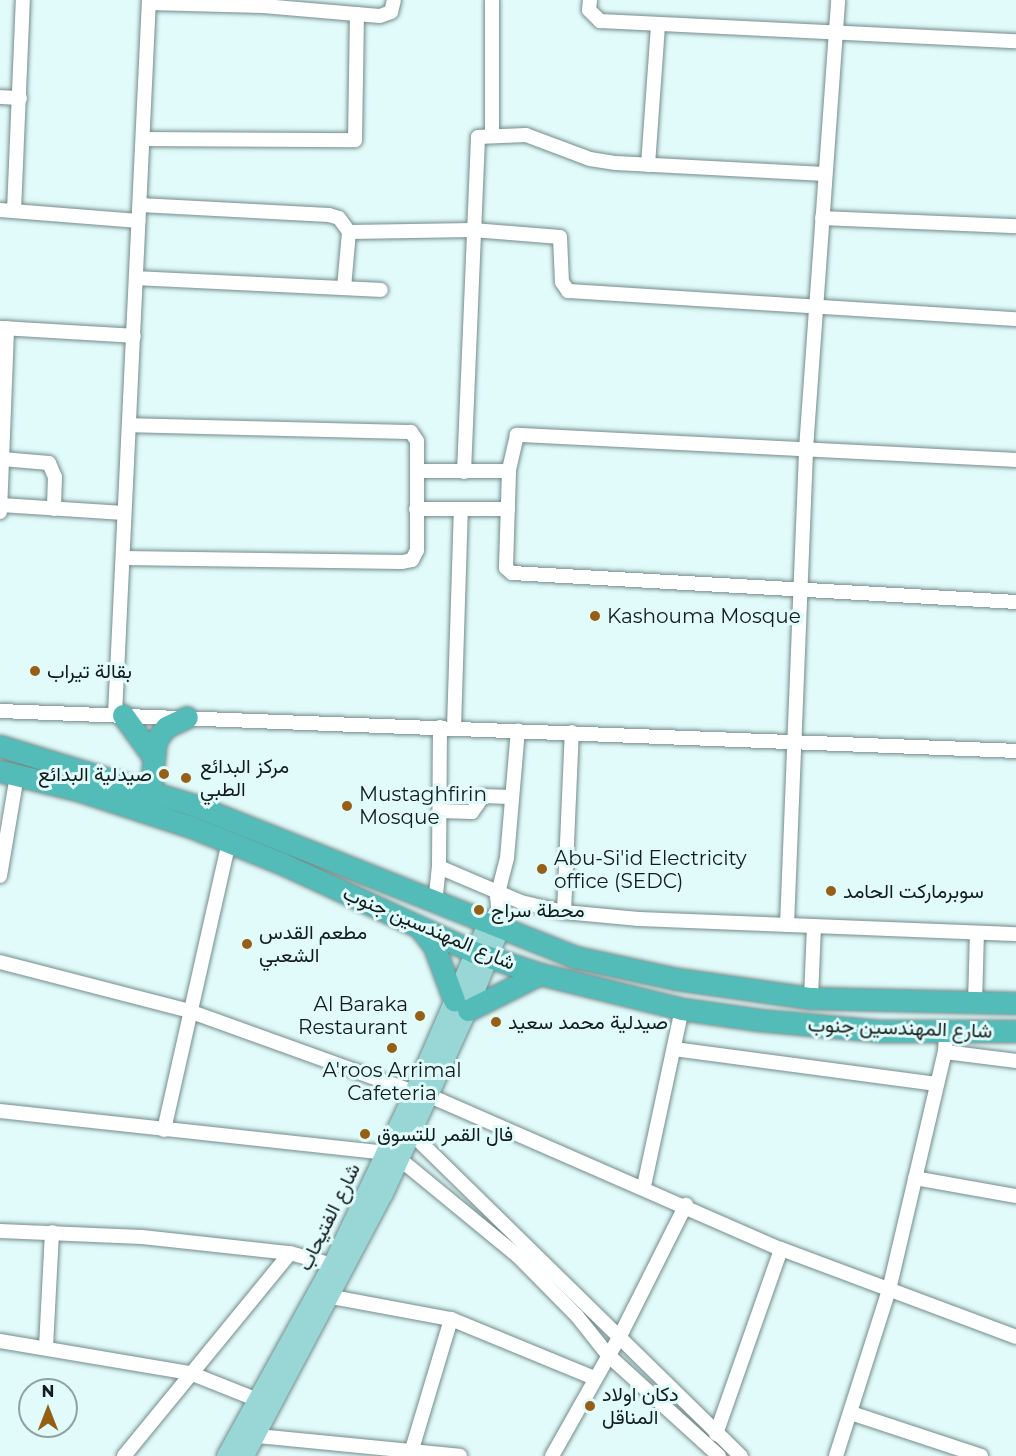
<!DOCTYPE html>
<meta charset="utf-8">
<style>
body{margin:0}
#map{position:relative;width:1016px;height:1456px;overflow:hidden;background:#e1fbfa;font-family:Montserrat,Vazirmatn,sans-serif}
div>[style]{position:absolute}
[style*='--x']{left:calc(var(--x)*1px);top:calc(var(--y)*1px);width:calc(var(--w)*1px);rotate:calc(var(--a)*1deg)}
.roads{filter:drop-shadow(0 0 2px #748c8b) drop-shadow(0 0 2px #748c8b)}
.minor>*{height:14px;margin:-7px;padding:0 7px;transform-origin:7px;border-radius:7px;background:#fff}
.major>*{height:18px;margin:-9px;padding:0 9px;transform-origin:9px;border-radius:9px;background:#98d7d5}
.highway>*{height:21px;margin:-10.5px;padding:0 10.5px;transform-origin:10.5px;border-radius:10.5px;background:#53bcb9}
.dots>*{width:16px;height:16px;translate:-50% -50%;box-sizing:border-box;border:3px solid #e1fbfa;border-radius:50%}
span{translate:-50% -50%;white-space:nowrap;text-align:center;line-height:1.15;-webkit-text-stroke:6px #e1fbfa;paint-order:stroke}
.poi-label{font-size:20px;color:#131c1c}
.left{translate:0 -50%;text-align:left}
.right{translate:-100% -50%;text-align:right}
.street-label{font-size:20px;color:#131c1c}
.north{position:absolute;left:18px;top:1378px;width:60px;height:60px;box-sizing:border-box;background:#e1fbfa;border:2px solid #8fa2a1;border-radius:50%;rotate:0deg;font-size:16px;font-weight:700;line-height:24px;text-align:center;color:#131c1c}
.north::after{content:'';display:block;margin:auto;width:21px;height:27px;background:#956016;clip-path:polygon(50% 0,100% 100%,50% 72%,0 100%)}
</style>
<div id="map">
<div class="roads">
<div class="minor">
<i style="--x:590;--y:0;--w:10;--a:96"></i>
<i style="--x:589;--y:10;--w:16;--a:45"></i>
<i style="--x:600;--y:21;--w:416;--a:2.8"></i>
<i style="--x:149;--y:3;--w:114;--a:1.5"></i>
<i style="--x:263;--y:6;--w:117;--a:4.9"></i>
<i style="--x:380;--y:16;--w:12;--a:-20"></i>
<i style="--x:391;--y:12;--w:12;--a:-76"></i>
<i style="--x:0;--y:97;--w:20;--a:3"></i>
<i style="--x:492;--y:133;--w:133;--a:-90"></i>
<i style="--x:143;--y:139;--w:212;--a:0.3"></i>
<i style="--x:355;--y:140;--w:126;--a:-89.1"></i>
<i style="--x:648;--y:165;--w:141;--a:-85.9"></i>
<i style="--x:140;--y:205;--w:189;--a:3"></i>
<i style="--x:329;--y:215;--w:10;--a:17"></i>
<i style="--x:339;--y:218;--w:17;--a:54"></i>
<i style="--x:0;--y:210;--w:139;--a:4.5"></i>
<i style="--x:14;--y:211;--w:211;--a:-87.6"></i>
<i style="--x:822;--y:218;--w:194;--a:2.4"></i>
<i style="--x:136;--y:278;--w:245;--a:2.8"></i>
<i style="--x:344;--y:288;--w:56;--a:-84.9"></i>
<i style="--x:349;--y:232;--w:124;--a:-0.9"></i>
<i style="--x:473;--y:230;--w:87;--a:4.6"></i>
<i style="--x:560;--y:237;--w:45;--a:87.5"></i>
<i style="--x:562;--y:282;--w:11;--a:56"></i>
<i style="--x:568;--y:291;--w:449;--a:3.6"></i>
<i style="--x:0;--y:328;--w:134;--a:3.4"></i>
<i style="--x:2;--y:459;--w:47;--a:4.9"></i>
<i style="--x:49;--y:463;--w:15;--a:67"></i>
<i style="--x:55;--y:477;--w:32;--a:92"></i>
<i style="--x:1016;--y:460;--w:500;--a:-177.1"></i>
<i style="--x:517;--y:435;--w:37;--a:103"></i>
<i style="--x:509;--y:471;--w:97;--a:91.8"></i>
<i style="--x:506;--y:568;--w:8;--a:40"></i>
<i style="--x:512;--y:573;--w:505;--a:3.29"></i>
<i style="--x:417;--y:471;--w:92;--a:0"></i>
<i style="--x:464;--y:472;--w:335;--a:-87.6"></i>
<i style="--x:478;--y:137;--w:48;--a:-2.4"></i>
<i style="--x:526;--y:135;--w:68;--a:20.6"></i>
<i style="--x:590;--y:159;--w:26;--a:9"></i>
<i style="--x:616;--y:163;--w:209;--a:3"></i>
<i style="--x:1;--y:505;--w:123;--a:3.7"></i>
<i style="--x:416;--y:509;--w:92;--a:0"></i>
<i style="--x:0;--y:512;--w:184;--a:-87.8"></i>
<i style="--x:123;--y:558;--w:279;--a:0.8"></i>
<i style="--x:402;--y:562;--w:10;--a:-11"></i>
<i style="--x:412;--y:560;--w:11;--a:-63"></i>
<i style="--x:417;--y:550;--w:109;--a:-90"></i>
<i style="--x:417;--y:441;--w:11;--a:-124"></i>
<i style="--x:411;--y:432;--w:282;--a:-178.6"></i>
<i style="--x:0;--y:711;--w:1017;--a:2.25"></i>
<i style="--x:115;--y:715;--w:716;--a:-87.28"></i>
<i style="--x:454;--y:728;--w:218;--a:-88.2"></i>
<i style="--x:440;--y:811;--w:32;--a:2"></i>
<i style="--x:472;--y:812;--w:19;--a:-55"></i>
<i style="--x:483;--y:796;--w:27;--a:2"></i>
<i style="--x:439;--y:867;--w:140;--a:-89.6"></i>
<i style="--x:0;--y:876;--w:102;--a:-80.4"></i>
<i style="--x:435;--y:904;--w:37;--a:-84"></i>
<i style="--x:439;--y:867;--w:89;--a:23.1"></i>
<i style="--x:521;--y:902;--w:44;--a:13.1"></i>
<i style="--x:564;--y:912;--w:75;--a:5.3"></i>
<i style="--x:639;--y:919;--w:377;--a:2.3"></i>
<i style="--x:564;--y:912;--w:180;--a:-87.5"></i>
<i style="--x:787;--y:925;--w:476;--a:-87.7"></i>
<i style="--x:806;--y:449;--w:450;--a:-85.9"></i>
<i style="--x:500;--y:929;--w:32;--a:-95"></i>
<i style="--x:497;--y:897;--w:40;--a:-75.6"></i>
<i style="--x:507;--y:858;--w:128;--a:-85.1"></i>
<i style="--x:0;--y:962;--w:195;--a:14.5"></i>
<i style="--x:189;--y:1011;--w:239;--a:19.8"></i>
<i style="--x:811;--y:998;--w:72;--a:-87.6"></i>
<i style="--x:975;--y:1003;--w:70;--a:-88.4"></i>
<i style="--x:674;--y:1049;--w:265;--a:7.6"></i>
<i style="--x:945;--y:1052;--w:72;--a:7.2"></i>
<i style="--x:430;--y:1096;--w:383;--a:23.6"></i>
<i style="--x:781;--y:1249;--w:251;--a:20.5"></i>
<i style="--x:0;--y:1111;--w:387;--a:6.2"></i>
<i style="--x:164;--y:1130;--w:295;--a:-77.3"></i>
<i style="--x:413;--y:1135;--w:459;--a:44.4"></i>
<i style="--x:401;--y:1160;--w:151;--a:39.4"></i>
<i style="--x:518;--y:1256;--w:84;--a:45.5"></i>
<i style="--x:577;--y:1316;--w:50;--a:51.5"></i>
<i style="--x:608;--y:1355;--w:150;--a:42.3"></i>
<i style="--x:915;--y:1178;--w:103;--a:10.1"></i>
<i style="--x:644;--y:1186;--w:181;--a:-77.9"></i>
<i style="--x:0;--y:1231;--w:142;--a:2.4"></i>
<i style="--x:142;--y:1237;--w:149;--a:6.2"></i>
<i style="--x:290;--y:1253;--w:44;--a:15.9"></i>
<i style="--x:332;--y:1297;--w:121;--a:10.5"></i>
<i style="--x:451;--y:1319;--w:155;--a:22.4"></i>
<i style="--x:0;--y:1341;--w:193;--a:9.6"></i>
<i style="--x:190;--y:1373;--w:73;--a:21.7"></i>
<i style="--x:46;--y:1347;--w:115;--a:-87"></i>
<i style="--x:851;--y:1413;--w:137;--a:18.3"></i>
<i style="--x:716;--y:1434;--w:196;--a:-70.6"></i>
<i style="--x:257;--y:1436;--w:204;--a:5.6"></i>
<i style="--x:124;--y:1456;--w:262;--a:-50.7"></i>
<i style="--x:410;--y:1456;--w:143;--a:-73.3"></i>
<i style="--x:552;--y:1456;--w:138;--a:-60.5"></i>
<i style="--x:620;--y:1336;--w:147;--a:-63.3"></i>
<i style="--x:836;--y:1456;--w:174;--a:-72.3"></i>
<i style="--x:889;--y:1290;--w:244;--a:-76.8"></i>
<i style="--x:945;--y:1052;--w:21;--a:-87"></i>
</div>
<div class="major">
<i style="--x:226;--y:1456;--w:218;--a:-61"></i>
<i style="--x:332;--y:1265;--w:191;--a:-64.6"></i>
<i style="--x:414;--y:1092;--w:183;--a:-66.5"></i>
<i style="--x:245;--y:1456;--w:297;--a:-62.1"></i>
<i style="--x:384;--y:1194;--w:202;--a:-65.5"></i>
<i style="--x:468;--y:1010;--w:87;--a:-68.4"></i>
</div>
<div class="highway">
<i style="--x:123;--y:715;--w:49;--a:54.1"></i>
<i style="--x:0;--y:746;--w:202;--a:17"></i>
<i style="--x:193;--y:805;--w:411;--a:21.7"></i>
<i style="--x:575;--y:957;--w:104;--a:12.2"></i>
<i style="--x:677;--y:979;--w:135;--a:8.1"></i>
<i style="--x:811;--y:998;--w:205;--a:1.4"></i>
<i style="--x:0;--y:771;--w:80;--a:13.7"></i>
<i style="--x:78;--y:790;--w:117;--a:18"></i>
<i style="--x:189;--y:826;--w:99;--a:21.9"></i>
<i style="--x:281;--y:863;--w:213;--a:24.8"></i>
<i style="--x:474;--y:952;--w:70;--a:18.4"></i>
<i style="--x:540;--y:974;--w:146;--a:13.8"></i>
<i style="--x:682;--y:1009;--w:78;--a:8.1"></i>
<i style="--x:759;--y:1020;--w:121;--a:5.2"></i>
<i style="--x:880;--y:1031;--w:136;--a:0"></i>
<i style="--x:149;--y:803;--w:63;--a:-83.7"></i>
<i style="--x:156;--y:740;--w:16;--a:-52"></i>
<i style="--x:166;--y:727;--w:23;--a:-25"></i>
<i style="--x:420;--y:928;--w:23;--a:52"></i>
<i style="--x:434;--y:946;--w:58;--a:69.7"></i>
<i style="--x:468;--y:1010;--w:80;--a:-26.6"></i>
</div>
</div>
<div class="dots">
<i style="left:595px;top:616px;background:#956016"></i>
<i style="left:35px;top:671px;background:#956016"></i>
<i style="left:164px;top:774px;background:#956016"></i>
<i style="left:186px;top:778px;background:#956016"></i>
<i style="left:347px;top:806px;background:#956016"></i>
<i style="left:542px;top:869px;background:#956016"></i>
<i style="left:831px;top:891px;background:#956016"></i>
<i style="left:479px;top:910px;background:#956016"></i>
<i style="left:247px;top:944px;background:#956016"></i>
<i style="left:420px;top:1016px;background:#956016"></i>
<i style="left:496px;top:1022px;background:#956016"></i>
<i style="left:392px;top:1048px;background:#956016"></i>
<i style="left:365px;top:1134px;background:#956016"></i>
<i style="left:590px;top:1406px;background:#956016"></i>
</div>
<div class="poi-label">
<span class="left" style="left:607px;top:616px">Kashouma Mosque</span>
<span class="left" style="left:47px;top:671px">بقالة تيراب</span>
<span class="left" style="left:200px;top:778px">مركز البدائع<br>الطبي</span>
<span class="right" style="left:152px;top:774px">صيدلية البدائع</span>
<span class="left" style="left:359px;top:806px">Mustaghfirin<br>Mosque</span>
<span class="left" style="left:554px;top:870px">Abu-Si'id Electricity<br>office (SEDC)</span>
<span class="left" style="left:843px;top:891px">سوبرماركت الحامد</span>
<span class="left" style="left:491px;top:910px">محطة سراج</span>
<span class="left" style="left:259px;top:944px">مطعم القدس<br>الشعبي</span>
<span class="right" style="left:408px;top:1016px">Al Baraka<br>Restaurant</span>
<span class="left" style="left:508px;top:1022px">صيدلية محمد سعيد</span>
<span style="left:392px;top:1082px">A'roos Arrimal<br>Cafeteria</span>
<span class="left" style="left:377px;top:1134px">فال القمر للتسوق</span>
<span class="left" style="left:602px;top:1406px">دكان اولاد<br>المناقل</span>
</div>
<div class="street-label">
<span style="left:429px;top:928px;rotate:23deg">شارع المهندسين جنوب</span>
<span style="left:900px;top:1028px;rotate:2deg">شارع المهندسين جنوب</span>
<span style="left:329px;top:1217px;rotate:-64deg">شارع الفتيحاب</span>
</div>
<div class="north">N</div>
</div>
